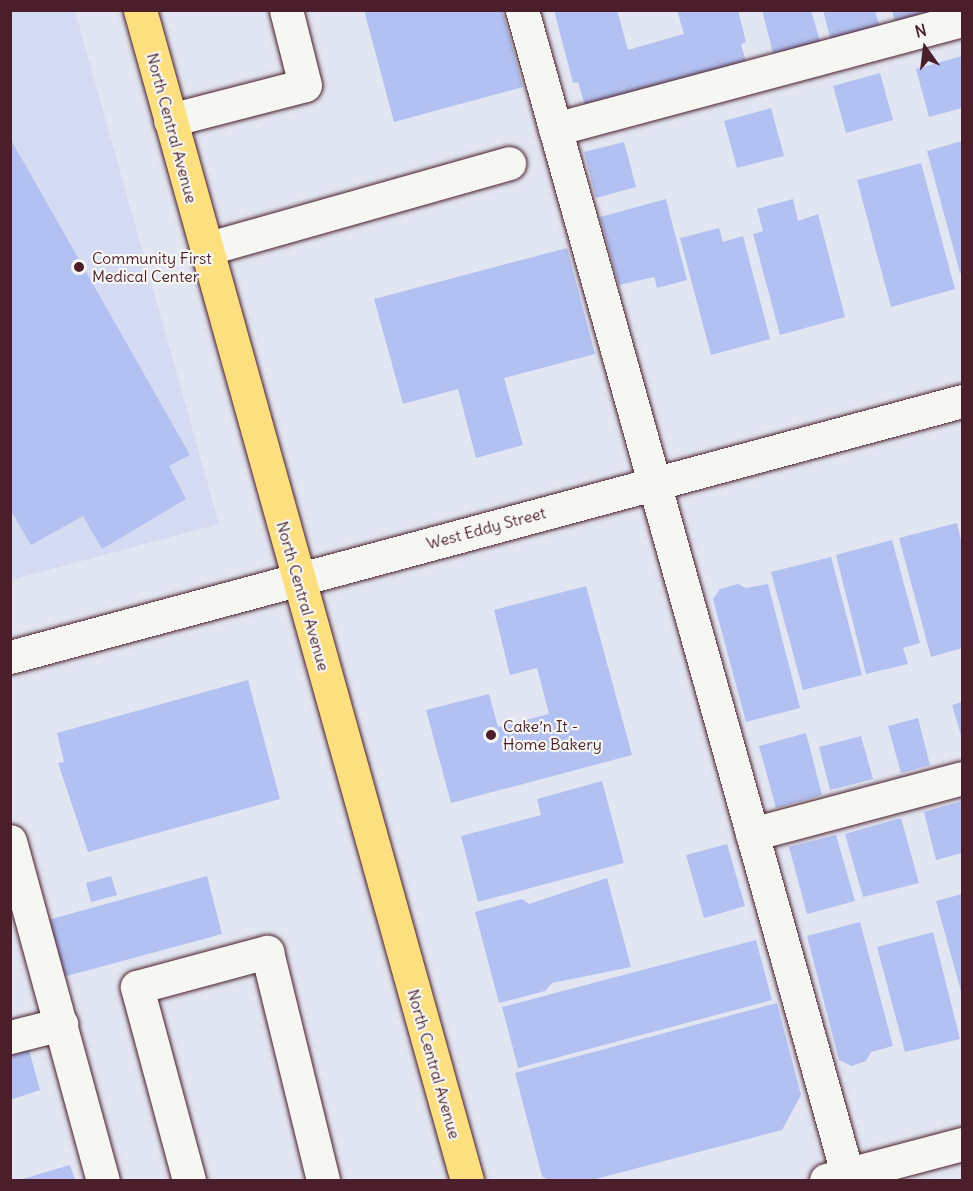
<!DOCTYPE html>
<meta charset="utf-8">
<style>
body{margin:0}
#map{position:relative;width:973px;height:1191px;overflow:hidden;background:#e2e6f2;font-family:Delius,sans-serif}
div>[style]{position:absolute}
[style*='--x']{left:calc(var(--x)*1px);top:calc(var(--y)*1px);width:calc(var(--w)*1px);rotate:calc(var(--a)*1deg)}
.built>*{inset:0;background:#d4dbf2}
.building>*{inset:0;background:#b2c1f1}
.roads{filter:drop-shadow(0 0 2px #4a1f2b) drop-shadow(0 0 2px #4a1f2b)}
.minor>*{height:33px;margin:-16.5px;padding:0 16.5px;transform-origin:16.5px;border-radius:16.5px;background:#f6f6f2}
.major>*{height:33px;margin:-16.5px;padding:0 16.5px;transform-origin:16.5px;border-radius:16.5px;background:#fce080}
.dots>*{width:16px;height:16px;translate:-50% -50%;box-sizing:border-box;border:3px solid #f6f6f2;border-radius:50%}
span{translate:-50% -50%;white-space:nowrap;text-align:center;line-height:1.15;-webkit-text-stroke:4.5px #f6f6f2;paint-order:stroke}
.street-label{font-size:16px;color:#4a1f2b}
.poi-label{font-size:16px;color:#4a1f2b}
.left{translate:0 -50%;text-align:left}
.frame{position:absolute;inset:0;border:12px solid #4a1f2b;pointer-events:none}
.north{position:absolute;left:895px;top:18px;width:60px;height:60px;-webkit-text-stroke:4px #f6f6f2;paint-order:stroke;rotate:346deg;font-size:16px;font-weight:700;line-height:24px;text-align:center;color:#4a1f2b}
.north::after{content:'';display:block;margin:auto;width:21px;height:27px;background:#4a1f2b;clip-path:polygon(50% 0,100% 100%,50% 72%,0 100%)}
</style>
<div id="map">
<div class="built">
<i style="clip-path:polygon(11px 11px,75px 11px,219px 524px,11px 580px)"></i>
</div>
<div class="building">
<i style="clip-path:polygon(364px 10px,502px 10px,523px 87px,394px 122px)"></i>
<i style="clip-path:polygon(554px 10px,617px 10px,628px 50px,684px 34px,677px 10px,738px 10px,746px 42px,741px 44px,747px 66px,586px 109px,578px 82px,573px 83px)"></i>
<i style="clip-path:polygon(762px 10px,811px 10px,821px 45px,774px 57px)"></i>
<i style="clip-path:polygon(823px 10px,875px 10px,880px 28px,831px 41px)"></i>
<i style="clip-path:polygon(892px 10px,940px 10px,895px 23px)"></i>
<i style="clip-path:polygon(962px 56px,962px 108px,929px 117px,916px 69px)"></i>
<i style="clip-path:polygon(880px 73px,893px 120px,846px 133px,833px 86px)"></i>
<i style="clip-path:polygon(771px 108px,784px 156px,737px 168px,724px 121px)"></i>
<i style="clip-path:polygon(10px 138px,190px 455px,169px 466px,186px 499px,102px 549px,83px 516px,31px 545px,10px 509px)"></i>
<i style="clip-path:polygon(962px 141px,962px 272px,960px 273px,927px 151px)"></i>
<i style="clip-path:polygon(624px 142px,636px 187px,596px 198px,584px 152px)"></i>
<i style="clip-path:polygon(921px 163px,955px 289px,891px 307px,857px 180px)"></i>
<i style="clip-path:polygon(666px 199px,687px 280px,657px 288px,654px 277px,619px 285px,600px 217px)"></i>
<i style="clip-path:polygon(793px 199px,798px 221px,818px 214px,845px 317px,780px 335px,753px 234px,763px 231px,757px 209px)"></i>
<i style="clip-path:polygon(719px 228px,723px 242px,743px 236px,770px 339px,711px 355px,680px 238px)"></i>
<i style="clip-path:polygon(567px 248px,595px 354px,504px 378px,523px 445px,476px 458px,458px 389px,403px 404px,374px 299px)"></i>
<i style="clip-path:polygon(957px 523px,962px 545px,962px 648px,931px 657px,899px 538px)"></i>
<i style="clip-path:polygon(892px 540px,920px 643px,903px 648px,908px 664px,866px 674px,836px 555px)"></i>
<i style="clip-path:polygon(831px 557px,862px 675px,803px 690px,771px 572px)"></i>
<i style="clip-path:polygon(738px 584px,746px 588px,768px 584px,800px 708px,746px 722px,713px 599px,720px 589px)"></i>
<i style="clip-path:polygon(586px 586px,632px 755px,451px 803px,426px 710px,489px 694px,498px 727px,549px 714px,537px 668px,510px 675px,494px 610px)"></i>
<i style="clip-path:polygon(248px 680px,280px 799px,88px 852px,58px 763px,64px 762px,57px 733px)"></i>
<i style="clip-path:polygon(962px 702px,962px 739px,952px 705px)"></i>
<i style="clip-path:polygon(918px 718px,930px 765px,901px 773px,888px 726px)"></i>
<i style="clip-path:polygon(806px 733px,822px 795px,776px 808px,759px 746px)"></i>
<i style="clip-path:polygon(861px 736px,873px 779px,830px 790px,819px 747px)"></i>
<i style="clip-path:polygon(602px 781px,624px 863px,478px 902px,461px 836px,541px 815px,537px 799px)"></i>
<i style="clip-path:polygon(962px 801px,962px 853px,936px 860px,924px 812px)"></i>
<i style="clip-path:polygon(901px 818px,919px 883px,863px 897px,845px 834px)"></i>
<i style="clip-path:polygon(836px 835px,855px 901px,807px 914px,789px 847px)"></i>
<i style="clip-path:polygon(727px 844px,745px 906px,704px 918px,686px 855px)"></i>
<i style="clip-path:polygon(111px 876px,117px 895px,91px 902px,86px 883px)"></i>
<i style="clip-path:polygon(207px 876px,222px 934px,63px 977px,48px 920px)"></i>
<i style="clip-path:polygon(607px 878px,631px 967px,552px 983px,545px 991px,499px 1003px,475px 912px,522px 899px,529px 904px)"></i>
<i style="clip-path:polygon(962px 894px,962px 995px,936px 901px)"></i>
<i style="clip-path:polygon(860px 922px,893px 1046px,871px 1052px,866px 1061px,852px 1066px,839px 1060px,807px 936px)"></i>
<i style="clip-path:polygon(933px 932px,960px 1039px,905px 1052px,877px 947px)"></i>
<i style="clip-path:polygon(756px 940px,772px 1000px,518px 1068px,502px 1007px)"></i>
<i style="clip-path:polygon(777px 1003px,801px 1095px,782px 1130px,592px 1180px,548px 1180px,542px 1176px,515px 1073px)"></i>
<i style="clip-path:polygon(29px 1050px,40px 1090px,10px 1100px,10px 1056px)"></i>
<i style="clip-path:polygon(70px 1165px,75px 1180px,19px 1180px)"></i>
</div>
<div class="roads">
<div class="minor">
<i style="--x:522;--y:10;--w:1215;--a:74.39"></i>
<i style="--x:170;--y:120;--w:139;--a:-14.5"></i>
<i style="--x:305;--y:85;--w:77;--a:-104.2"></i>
<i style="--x:555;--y:129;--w:421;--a:-15"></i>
<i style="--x:206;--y:249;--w:315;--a:-15.8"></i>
<i style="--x:10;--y:657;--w:986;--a:-15.05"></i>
<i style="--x:752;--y:834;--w:217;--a:-14.9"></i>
<i style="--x:10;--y:841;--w:352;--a:74.7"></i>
<i style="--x:10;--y:1037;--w:53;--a:-14.3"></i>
<i style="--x:189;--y:1180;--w:200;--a:-105.1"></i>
<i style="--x:137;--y:987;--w:135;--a:-15.1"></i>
<i style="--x:267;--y:952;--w:235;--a:76.2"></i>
<i style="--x:826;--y:1180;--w:141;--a:-14.8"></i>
</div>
<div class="major">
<i style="--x:140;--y:10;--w:1215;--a:74.39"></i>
</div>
</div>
<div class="dots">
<i style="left:79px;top:267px;background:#4a1f2b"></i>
<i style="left:491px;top:735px;background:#4a1f2b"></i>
</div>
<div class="street-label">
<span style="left:172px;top:128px;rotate:75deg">North Central Avenue</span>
<span style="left:486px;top:528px;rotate:-15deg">West Eddy Street</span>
<span style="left:303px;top:596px;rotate:74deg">North Central Avenue</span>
<span style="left:434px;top:1064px;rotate:74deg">North Central Avenue</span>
</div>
<div class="poi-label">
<span class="left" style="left:92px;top:267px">Community First<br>Medical Center</span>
<span class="left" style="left:503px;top:735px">Cake’n It -<br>Home Bakery</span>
</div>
<div class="frame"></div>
<div class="north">N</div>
</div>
